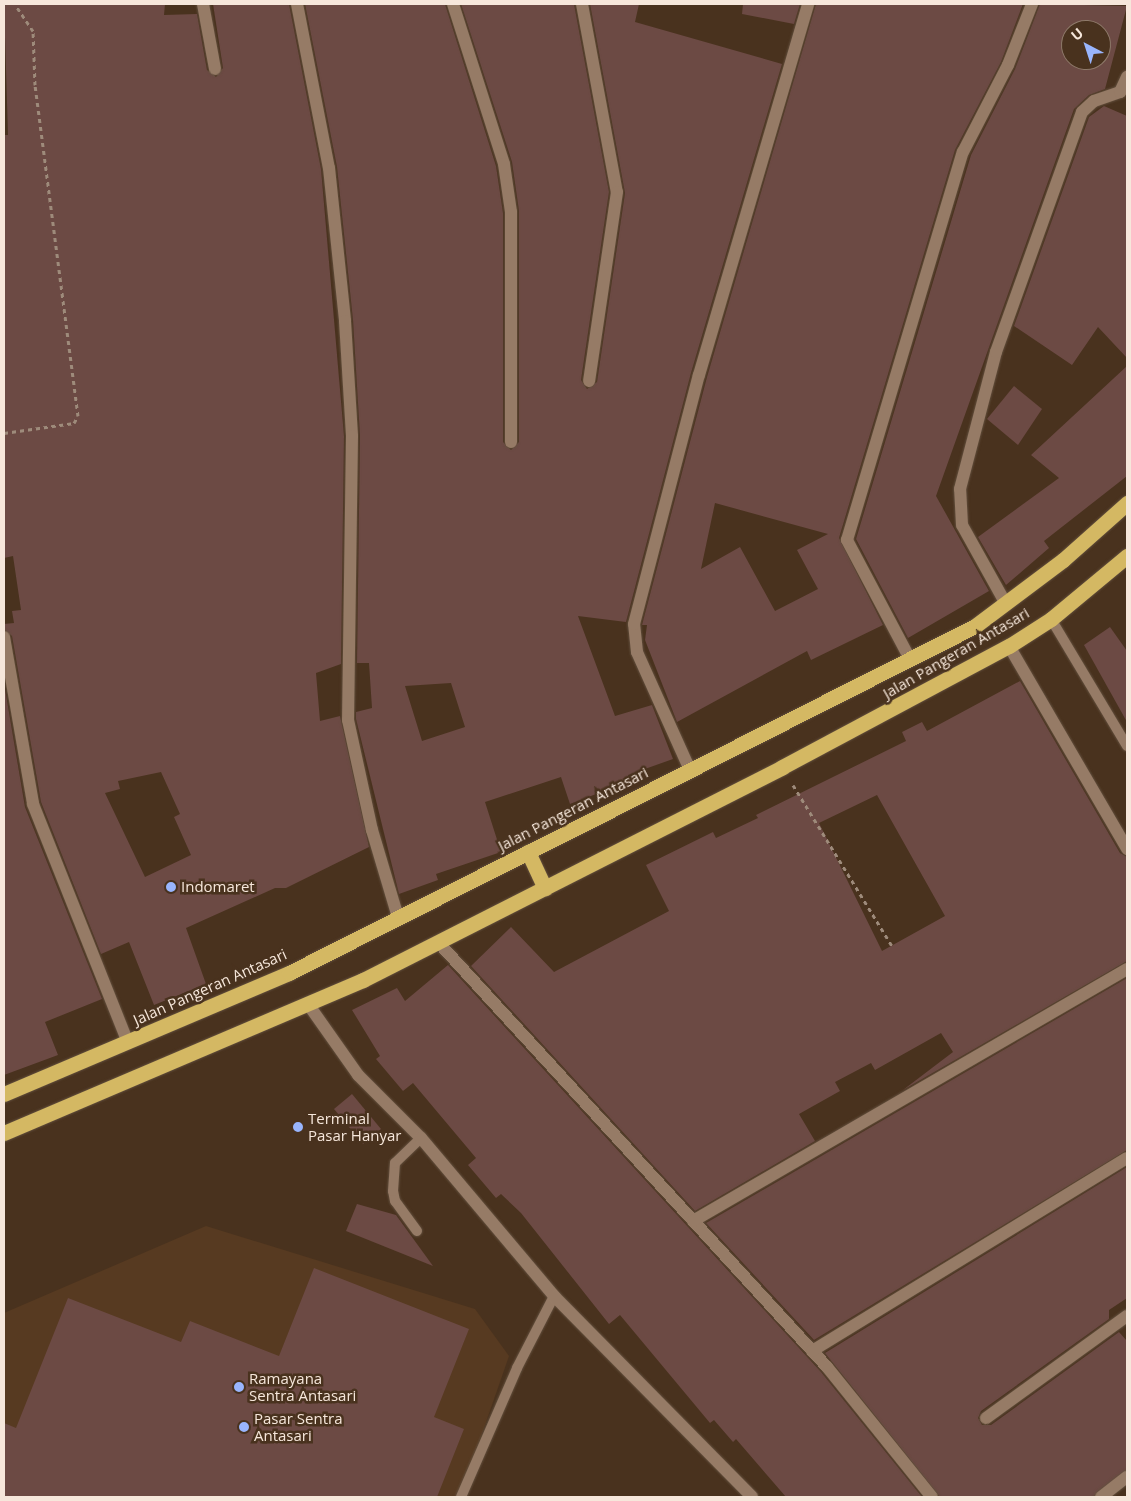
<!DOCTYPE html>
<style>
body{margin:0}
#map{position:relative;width:1131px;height:1501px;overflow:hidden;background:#49321e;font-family:"Open Sans",sans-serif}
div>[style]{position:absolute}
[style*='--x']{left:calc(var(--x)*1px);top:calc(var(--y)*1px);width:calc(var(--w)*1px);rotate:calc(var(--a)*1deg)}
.built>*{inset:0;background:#573a21}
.building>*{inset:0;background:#6c4a44}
.path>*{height:3px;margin-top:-1.5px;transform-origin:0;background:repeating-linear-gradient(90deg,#9e8b7b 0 4px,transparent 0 8px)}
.roads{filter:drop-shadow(0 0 1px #624f3d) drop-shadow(0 0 1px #624f3d)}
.lane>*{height:10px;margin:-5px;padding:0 5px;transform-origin:5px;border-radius:5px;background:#967b66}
.street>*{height:12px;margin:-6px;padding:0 6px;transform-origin:6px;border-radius:6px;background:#967b66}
.highway>*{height:15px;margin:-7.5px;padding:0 7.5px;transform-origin:7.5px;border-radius:7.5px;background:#d4b863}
.dots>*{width:14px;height:14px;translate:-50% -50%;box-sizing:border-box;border:2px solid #49321e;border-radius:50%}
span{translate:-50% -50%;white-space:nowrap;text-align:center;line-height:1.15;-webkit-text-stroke:5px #49321e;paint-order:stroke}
.street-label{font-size:15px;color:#f6e7db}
.poi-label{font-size:15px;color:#f6e7db}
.left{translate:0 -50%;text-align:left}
.frame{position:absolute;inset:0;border:5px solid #f6e7db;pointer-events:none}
.north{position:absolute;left:1061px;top:20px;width:50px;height:50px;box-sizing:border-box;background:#49321e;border:1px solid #8e7a6a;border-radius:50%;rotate:320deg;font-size:14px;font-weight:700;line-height:20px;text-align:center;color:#f6e7db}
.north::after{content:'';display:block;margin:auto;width:18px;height:22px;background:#99b5fd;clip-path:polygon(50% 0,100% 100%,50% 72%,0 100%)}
</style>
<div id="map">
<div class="built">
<i style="clip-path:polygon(206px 1226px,475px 1309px,509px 1356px,460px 1497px,4px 1497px,4px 1313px)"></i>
</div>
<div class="building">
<i style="clip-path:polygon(evenodd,4px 4px,165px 4px,164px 15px,197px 14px,207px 70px,216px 77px,223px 68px,213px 4px,289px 4px,321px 169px,344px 436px,341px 664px,316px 673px,320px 721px,340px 716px,369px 847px,286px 888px,275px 888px,186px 928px,206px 984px,154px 1005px,129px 942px,101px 954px,41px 802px,12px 636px,4px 629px,4px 624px,14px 623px,12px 611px,21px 610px,13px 556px,4px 558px,4px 135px,8px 135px,4px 4px,161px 772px,180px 814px,174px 817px,191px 855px,145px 877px,105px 793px,120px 789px,118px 781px,161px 772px)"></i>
<i style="clip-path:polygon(evenodd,305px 4px,445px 4px,496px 166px,503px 213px,503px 442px,511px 450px,519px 442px,519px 211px,512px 162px,461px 4px,574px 4px,609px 192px,581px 380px,587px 389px,597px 382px,625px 193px,590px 4px,639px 4px,635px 22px,782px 64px,691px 373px,626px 622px,578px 616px,615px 716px,652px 705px,673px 759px,628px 775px,630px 781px,570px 804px,561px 777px,485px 802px,501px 852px,436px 874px,438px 880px,399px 894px,356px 719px,356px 712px,372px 708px,369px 663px,357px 663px,360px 436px,353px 320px,337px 167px,305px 4px,451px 683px,465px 727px,422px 741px,405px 686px,451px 683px)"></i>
<i style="clip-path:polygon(743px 4px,800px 4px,794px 24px,742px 14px)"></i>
<i style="clip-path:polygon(evenodd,816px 4px,1023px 4px,1001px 62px,955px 150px,839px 538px,883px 625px,811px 660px,807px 651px,677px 722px,645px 640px,647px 625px,642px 625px,707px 377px,816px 4px,715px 503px,828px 534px,797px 550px,818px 589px,775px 611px,740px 547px,701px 569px,715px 503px)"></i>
<i style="clip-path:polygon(evenodd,1040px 4px,1127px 6px,1105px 89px,1089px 95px,1074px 109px,936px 496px,989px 591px,908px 638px,856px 539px,971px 155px,1015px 69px,1040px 4px,1071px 30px,1101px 30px,1101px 60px,1071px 60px,1071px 30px)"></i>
<i style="clip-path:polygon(1104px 106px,1127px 116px,1127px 358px,1098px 327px,1072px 365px,1014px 326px,1089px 117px)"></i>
<i style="clip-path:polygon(1127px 366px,1127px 476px,1044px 541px,1049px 548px,1006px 585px,978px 537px,1059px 478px,1031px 455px)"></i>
<i style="clip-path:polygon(1014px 386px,1042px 409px,1018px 445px,987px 419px)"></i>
<i style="clip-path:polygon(1110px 627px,1127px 651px,1127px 722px,1084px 645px)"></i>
<i style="clip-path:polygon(evenodd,1020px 681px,1120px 853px,1127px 857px,1127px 961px,903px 1090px,953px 1052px,941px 1033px,875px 1070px,871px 1063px,835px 1082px,840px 1091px,799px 1114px,815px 1141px,695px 1211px,471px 966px,511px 927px,554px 972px,669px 911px,646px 865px,713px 832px,716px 838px,758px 818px,756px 815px,906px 741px,902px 732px,922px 722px,927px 731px,1020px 681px,877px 795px,945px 916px,882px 951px,819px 823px,877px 795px)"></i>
<i style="clip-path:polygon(4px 683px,25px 807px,102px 999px,45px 1022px,58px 1055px,4px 1075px)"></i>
<i style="clip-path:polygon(448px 965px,821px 1372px,922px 1497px,786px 1497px,736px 1439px,733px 1442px,714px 1420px,710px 1423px,620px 1315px,609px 1324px,521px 1213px,501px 1194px,496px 1198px,468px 1165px,476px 1158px,413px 1083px,403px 1091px,376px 1059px,380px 1056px,352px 1010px,397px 988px,405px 1001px)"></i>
<i style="clip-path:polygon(1127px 978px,1127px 1150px,814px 1340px,706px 1223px)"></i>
<i style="clip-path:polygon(352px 1094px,381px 1129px,363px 1144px,334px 1109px)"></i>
<i style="clip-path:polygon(1127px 1167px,1127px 1298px,1109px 1310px,1109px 1319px,981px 1411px,978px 1418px,982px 1425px,991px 1425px,1119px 1332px,1127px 1341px,1127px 1469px,1093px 1497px,940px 1497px,825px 1353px)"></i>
<i style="clip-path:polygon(357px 1204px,396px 1215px,433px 1266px,346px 1231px)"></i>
<i style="clip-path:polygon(314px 1268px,469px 1329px,434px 1417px,464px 1429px,437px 1497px,4px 1497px,4px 1423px,16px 1428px,68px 1298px,181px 1342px,190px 1321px,279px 1356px)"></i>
</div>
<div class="path">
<i style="--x:4;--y:433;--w:71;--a:-8.1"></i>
<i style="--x:74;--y:423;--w:8;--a:-60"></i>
<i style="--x:78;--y:416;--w:334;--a:-97.4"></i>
<i style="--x:35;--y:85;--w:54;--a:-92.1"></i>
<i style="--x:33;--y:31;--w:32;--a:-124"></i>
<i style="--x:793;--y:785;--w:189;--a:58.4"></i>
</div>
<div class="roads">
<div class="lane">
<i style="--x:1051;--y:619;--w:148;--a:59.1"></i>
<i style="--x:417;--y:1231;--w:37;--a:-126"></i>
<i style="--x:395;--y:1201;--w:10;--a:-101"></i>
<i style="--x:393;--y:1191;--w:28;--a:-86"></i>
<i style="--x:395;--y:1163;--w:36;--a:-44"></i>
<i style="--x:461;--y:1497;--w:141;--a:-66.5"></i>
<i style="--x:517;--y:1368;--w:81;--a:-62.8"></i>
</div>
<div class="street">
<i style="--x:203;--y:4;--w:66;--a:79.5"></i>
<i style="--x:297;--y:4;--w:167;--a:79"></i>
<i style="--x:329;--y:168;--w:154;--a:84"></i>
<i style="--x:345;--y:321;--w:115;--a:86.5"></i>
<i style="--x:352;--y:436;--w:284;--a:90.8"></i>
<i style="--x:348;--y:720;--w:113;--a:77.7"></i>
<i style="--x:372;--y:830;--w:91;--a:73.4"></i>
<i style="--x:453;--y:4;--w:168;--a:72.3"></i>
<i style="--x:504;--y:164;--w:49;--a:81.7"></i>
<i style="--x:511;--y:212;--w:230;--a:90"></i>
<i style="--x:582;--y:4;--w:191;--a:79.5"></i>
<i style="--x:617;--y:192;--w:191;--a:98.4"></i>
<i style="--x:1006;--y:604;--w:90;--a:-119.1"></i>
<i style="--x:962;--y:525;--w:36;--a:-93"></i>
<i style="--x:960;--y:489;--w:142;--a:-75.3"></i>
<i style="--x:996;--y:352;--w:255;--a:-70.3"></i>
<i style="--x:1082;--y:112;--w:16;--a:-43"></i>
<i style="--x:1094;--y:101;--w:28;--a:-19"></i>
<i style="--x:1120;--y:92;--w:17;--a:-65"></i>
<i style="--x:4;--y:637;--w:169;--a:80.1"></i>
<i style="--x:33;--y:804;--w:257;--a:68.3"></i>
<i style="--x:1009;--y:646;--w:235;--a:59.8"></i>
<i style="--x:910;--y:659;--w:135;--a:-117.9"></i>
<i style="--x:847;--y:540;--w:405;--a:-73.4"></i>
<i style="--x:963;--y:152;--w:98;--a:-62.7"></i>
<i style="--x:1008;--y:65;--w:66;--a:-68.5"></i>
<i style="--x:690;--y:770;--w:129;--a:-114.2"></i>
<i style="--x:637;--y:652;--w:28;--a:-96"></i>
<i style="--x:634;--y:624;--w:257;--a:-75.4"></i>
<i style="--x:699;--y:375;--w:387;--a:-73.6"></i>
<i style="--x:438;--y:942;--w:576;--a:47.53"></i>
<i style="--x:827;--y:1367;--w:167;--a:51.1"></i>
<i style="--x:308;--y:1004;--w:87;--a:54.8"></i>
<i style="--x:358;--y:1075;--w:89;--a:45"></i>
<i style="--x:421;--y:1138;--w:207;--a:49.9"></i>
<i style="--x:554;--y:1296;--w:282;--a:45.4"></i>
<i style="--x:693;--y:1221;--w:502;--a:-30.14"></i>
<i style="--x:812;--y:1351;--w:369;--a:-31.5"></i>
<i style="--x:986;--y:1418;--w:174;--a:-35.9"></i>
<i style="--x:1101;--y:1497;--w:33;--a:-38"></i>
</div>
<div class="highway">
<i style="--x:528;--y:852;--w:40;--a:65"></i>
<i style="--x:4;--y:1094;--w:310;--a:-23"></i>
<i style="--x:289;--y:973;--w:769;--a:-26.83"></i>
<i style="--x:975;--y:626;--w:110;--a:-36.9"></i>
<i style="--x:1063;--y:560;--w:86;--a:-41.7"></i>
<i style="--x:4;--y:1133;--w:390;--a:-23.1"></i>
<i style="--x:363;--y:980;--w:470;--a:-26.9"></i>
<i style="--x:782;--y:767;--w:257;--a:-28.1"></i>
<i style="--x:1009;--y:646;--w:50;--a:-32.7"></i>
<i style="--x:1051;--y:619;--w:99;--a:-39.7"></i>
</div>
</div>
<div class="dots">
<i style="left:171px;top:887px;background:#99b5fd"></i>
<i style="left:298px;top:1127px;background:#99b5fd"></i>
<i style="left:239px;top:1387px;background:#99b5fd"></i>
<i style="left:244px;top:1427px;background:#99b5fd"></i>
</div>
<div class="street-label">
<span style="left:956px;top:653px;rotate:-30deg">Jalan Pangeran Antasari</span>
<span style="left:573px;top:809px;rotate:-27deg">Jalan Pangeran Antasari</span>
<span style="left:210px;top:987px;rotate:-24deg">Jalan Pangeran Antasari</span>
</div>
<div class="poi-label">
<span class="left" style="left:181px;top:887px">Indomaret</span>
<span class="left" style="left:308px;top:1127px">Terminal<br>Pasar Hanyar</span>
<span class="left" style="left:249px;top:1387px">Ramayana<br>Sentra Antasari</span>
<span class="left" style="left:254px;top:1427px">Pasar Sentra<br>Antasari</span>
</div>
<div class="frame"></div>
<div class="north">U</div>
</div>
